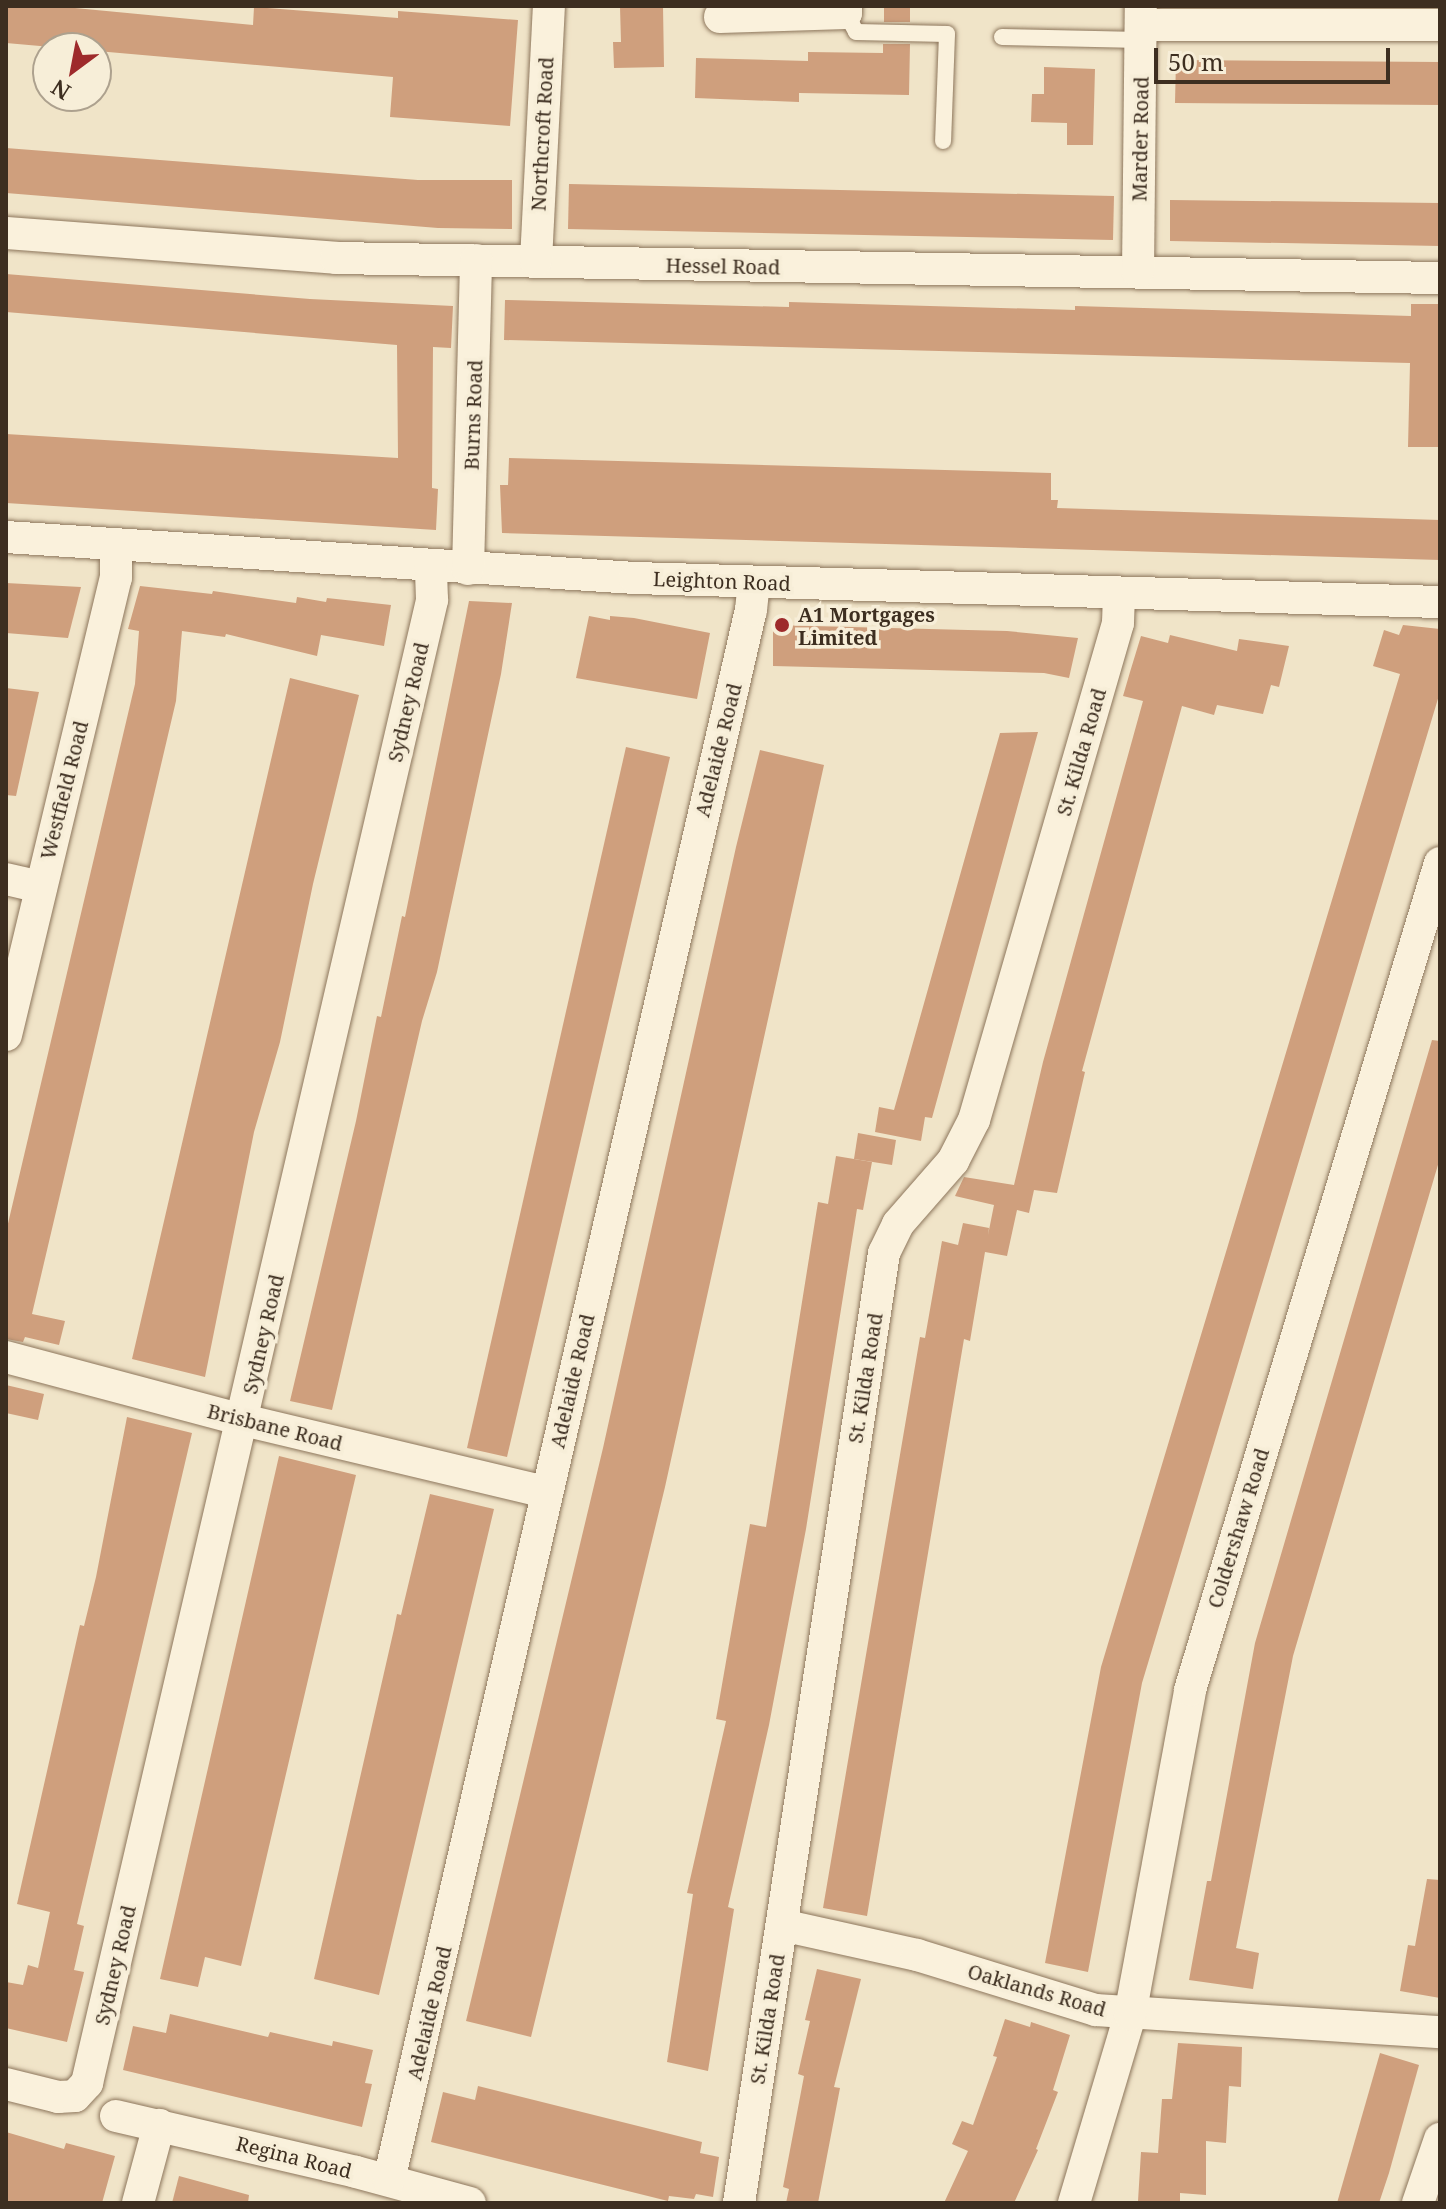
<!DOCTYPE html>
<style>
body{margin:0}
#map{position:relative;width:1446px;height:2209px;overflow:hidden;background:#f0e4c8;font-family:"Noto Serif",serif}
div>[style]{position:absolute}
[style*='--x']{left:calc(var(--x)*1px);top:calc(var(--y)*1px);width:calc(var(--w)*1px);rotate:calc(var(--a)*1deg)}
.building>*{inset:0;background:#cf9f7d}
.roads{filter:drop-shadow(0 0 2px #8d765c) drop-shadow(0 0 2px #8d765c)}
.lane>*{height:16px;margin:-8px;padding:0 8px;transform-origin:8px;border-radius:8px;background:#faf1dc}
.street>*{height:32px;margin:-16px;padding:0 16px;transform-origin:16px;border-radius:16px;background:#faf1dc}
.dots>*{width:22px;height:22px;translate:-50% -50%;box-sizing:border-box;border:4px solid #f7eed8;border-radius:50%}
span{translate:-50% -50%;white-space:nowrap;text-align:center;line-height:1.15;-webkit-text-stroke:7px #f7eed8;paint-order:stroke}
.street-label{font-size:20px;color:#3d2e20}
.poi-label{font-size:20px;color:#3d2e20;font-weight:700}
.left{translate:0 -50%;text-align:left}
.frame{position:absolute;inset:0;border:8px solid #3d2e20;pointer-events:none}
.north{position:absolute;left:32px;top:32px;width:80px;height:80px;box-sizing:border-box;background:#f7eed8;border:2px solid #ada18e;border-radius:50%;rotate:212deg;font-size:22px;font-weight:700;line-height:32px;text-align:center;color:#3d2e20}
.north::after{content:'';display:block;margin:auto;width:28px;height:36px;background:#9e2a2b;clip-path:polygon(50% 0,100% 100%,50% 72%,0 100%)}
.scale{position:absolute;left:1154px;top:48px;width:236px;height:36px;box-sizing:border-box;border:4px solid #3d2e20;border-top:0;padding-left:10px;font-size:24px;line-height:28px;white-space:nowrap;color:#3d2e20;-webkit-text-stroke:6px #f7eed8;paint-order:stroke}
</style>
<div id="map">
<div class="building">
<i style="clip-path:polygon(6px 6px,54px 6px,253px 25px,254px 7px,398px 18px,398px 11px,518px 20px,510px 126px,390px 117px,393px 77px,6px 43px)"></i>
<i style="clip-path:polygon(632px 6px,663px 6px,664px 67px,614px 68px,613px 42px,621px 42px,620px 7px)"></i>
<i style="clip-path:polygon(884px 6px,910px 6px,910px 22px,884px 22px)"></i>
<i style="clip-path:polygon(883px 44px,910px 44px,909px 95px,799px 93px,799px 102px,695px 98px,696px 58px,808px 61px,808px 52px,883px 53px)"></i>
<i style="clip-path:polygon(1176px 60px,1440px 62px,1440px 105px,1175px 103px)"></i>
<i style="clip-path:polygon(1044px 67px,1095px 69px,1093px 145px,1067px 145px,1067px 123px,1031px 122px,1032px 94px,1044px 94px)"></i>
<i style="clip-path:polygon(6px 148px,418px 180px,512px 180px,512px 229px,438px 228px,6px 193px)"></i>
<i style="clip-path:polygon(569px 184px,1114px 196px,1113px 240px,568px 229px)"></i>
<i style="clip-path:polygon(1170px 200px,1440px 203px,1440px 246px,1170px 241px)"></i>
<i style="clip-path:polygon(6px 274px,310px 299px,453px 306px,451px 348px,433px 347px,432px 488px,438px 489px,436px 530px,6px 503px,6px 434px,398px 458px,397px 345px,6px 312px)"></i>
<i style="clip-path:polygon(505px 300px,789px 307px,789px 302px,1075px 310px,1075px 306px,1411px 316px,1411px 304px,1440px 304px,1440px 447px,1408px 447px,1410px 363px,504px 340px)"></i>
<i style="clip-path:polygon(509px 458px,1051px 473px,1051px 500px,1058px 500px,1057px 508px,1440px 520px,1440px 560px,502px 533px,500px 485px,508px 485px)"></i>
<i style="clip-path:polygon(6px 583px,81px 587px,68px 638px,6px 633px)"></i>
<i style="clip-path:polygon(140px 586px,212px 594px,213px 591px,296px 603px,297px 597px,326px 602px,327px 598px,391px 605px,384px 646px,321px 635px,317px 656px,226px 634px,225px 637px,182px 631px,176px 701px,32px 1314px,65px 1321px,59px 1345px,25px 1337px,23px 1342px,6px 1339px,6px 1232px,135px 684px,139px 631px,128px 629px)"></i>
<i style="clip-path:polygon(469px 601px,512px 603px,501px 674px,437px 972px,422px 1021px,332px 1410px,290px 1401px,356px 1121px,377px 1016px,381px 1017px,402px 916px,405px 917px)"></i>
<i style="clip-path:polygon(589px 616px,610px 620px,610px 616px,634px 618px,710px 633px,697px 699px,576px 678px)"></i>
<i style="clip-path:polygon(773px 625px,1007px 631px,1078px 638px,1069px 678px,1044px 673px,773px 666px)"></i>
<i style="clip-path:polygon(1403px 625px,1440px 629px,1440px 692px,1142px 1683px,1088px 1972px,1045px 1963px,1101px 1667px,1400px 674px,1373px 666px,1384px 630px,1399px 635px)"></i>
<i style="clip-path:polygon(1170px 635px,1237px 651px,1239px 639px,1289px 646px,1279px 687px,1271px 685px,1263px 714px,1217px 705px,1214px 715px,1182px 706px,1082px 1071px,1085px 1072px,1057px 1193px,1034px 1190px,1029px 1213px,1017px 1210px,1007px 1256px,985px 1252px,970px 1341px,964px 1339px,867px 1916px,823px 1908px,920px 1337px,925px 1338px,942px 1241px,958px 1245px,963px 1223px,989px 1228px,988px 1235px,994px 1205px,955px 1196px,964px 1177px,1014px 1185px,1043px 1062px,1143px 701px,1123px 696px,1130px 672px,1141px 636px,1168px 643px)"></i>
<i style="clip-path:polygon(290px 678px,359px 695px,313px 884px,280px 1042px,254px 1132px,205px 1377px,132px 1359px)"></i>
<i style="clip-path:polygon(6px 688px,39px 692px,16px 796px,6px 795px)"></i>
<i style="clip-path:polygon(1038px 732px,932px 1118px,925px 1117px,921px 1141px,875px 1132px,879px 1107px,894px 1110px,1000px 733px)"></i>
<i style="clip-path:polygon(626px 747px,670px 757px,507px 1457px,467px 1448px)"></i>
<i style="clip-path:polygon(760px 750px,824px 765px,665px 1487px,531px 2037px,466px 2021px,603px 1448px,736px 847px)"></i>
<i style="clip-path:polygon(1432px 1040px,1440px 1041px,1440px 1158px,1293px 1656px,1236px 1948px,1259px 1953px,1253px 1989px,1189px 1980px,1207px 1881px,1211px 1881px,1255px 1643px)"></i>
<i style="clip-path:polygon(858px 1133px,896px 1140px,892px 1165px,854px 1159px)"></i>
<i style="clip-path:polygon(836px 1156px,872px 1162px,863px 1210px,857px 1209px,806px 1529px,769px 1725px,728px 1907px,734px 1909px,708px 2071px,667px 2062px,693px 1894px,687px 1893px,726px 1721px,716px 1719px,750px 1524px,766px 1527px,818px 1202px,828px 1204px)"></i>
<i style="clip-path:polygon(6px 1385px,44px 1394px,38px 1420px,6px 1413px)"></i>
<i style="clip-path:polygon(127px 1417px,192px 1433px,77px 1924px,84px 1926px,74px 1970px,84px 1972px,67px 2042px,6px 2028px,6px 1982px,23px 1985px,28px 1965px,38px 1968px,50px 1912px,17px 1904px,80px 1625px,84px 1626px,96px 1577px)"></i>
<i style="clip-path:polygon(279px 1456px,356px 1475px,241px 1966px,205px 1957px,198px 1987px,160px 1979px)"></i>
<i style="clip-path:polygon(430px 1494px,494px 1509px,379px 1995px,314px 1979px,394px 1629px,397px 1614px,401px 1615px)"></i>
<i style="clip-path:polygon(1427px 1879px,1440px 1880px,1440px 1998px,1400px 1991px,1408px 1945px,1415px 1946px)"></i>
<i style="clip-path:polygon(817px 1969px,861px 1979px,834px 2087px,840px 2088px,818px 2203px,786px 2203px,789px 2189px,783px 2187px,804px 2076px,798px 2074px,810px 2021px,805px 2020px)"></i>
<i style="clip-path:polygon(170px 2014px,268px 2037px,270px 2032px,332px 2046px,333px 2041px,373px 2050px,365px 2083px,372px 2084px,362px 2127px,123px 2070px,133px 2026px,166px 2033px)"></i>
<i style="clip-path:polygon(1005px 2019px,1030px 2027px,1031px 2022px,1070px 2035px,1053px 2090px,1058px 2092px,1036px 2149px,1038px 2150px,1014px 2203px,944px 2203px,968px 2151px,952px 2144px,962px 2121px,973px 2125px,997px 2057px,993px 2056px)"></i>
<i style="clip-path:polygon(1178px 2043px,1242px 2047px,1241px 2087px,1229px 2086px,1226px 2143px,1206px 2141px,1206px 2195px,1180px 2193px,1180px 2203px,1138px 2201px,1141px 2152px,1158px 2153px,1162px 2099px,1172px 2099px)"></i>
<i style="clip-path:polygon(1380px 2053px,1419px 2065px,1389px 2173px,1379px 2203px,1337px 2203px)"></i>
<i style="clip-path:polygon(478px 2086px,702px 2142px,700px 2153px,719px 2157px,713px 2197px,696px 2194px,694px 2199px,669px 2196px,668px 2201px,431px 2142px,443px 2092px,475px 2100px)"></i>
<i style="clip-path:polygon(6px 2132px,64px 2149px,66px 2143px,115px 2156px,102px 2203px,6px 2203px)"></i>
<i style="clip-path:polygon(179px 2176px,249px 2195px,248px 2203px,172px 2203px)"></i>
</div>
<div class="roads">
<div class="lane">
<i style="--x:846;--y:13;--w:21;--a:62"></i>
<i style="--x:856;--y:32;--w:91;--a:1.3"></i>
<i style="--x:947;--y:34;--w:107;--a:92.1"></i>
<i style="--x:1002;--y:37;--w:139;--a:1.2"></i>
</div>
<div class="street">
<i style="--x:720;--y:17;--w:126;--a:-1.8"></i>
<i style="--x:846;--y:13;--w:7;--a:-90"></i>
<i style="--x:1141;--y:25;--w:299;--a:0"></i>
<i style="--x:6;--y:233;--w:331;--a:4.3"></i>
<i style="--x:336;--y:258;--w:1104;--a:1.04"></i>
<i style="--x:536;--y:261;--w:255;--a:-87.1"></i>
<i style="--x:1138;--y:272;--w:266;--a:-89.4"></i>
<i style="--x:6;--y:537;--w:630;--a:3.73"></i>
<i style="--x:635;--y:578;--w:805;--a:1.71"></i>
<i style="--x:468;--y:569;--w:309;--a:-88.5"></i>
<i style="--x:6;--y:879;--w:36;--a:13"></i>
<i style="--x:6;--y:1035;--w:470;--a:-76.5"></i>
<i style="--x:116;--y:578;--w:34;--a:-90"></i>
<i style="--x:6;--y:1357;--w:245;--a:14.9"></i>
<i style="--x:243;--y:1420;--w:311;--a:13.4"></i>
<i style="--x:782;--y:1925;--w:138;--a:12.5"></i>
<i style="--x:917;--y:1955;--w:187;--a:17.1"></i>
<i style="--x:1096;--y:2010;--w:345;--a:3.7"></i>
<i style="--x:6;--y:2084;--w:54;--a:14"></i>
<i style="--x:58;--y:2097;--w:17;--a:-3"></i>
<i style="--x:75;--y:2096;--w:18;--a:-47"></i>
<i style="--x:87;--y:2083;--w:1523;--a:-76.9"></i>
<i style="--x:432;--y:600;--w:34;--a:-92"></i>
<i style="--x:116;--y:2116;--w:246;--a:13.1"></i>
<i style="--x:356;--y:2172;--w:118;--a:15.2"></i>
<i style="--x:389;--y:2180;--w:1611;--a:-77.02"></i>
<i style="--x:751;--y:610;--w:28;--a:-84"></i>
<i style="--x:138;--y:2203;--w:81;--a:-74.9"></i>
<i style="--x:739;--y:2203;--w:961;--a:-81.32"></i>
<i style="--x:884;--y:1253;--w:32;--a:-64"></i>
<i style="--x:898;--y:1224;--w:84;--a:-48.9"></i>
<i style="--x:953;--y:1161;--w:46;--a:-62.9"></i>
<i style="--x:974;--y:1120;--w:517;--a:-73.84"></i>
<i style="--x:1118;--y:623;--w:28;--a:-88"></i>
<i style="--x:1074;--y:2203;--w:196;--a:-73.4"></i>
<i style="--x:1130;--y:2015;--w:330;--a:-79.5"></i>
<i style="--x:1190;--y:1690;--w:864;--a:-73.18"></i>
<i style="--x:1418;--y:2203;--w:68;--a:-71"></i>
</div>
</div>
<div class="dots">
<i style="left:782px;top:625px;background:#9e2a2b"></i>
</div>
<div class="street-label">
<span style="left:542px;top:134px;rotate:-87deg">Northcroft Road</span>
<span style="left:1140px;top:139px;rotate:-89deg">Marder Road</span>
<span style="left:723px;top:266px;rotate:1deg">Hessel Road</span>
<span style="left:473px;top:415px;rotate:-88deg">Burns Road</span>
<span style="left:722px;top:581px;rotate:2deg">Leighton Road</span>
<span style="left:408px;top:702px;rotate:-77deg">Sydney Road</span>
<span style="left:718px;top:750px;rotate:-76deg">Adelaide Road</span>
<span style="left:1081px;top:752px;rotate:-74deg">St. Kilda Road</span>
<span style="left:64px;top:790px;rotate:-76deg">Westfield Road</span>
<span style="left:263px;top:1334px;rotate:-77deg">Sydney Road</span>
<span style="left:865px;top:1378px;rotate:-81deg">St. Kilda Road</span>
<span style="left:572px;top:1381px;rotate:-77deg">Adelaide Road</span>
<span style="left:275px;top:1427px;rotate:14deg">Brisbane Road</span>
<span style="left:1238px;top:1528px;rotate:-73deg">Coldershaw Road</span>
<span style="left:115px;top:1965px;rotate:-77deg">Sydney Road</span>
<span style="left:1037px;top:1990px;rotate:16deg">Oaklands Road</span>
<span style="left:429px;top:2013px;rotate:-77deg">Adelaide Road</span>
<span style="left:767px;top:2019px;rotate:-81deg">St. Kilda Road</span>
<span style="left:294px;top:2157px;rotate:14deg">Regina Road</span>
</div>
<div class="poi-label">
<span class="left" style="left:798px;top:626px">A1 Mortgages<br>Limited</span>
</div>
<div class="frame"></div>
<div class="north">N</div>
<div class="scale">50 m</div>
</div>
